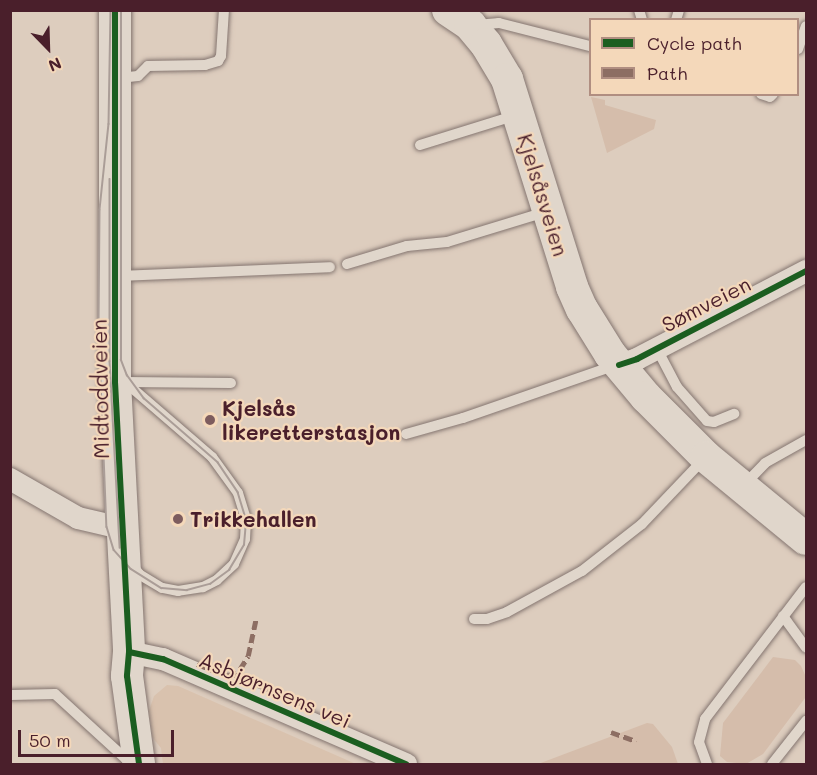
<!DOCTYPE html>
<meta charset="utf-8">
<style>
body{margin:0}
#map{position:relative;width:817px;height:775px;overflow:hidden;background:#ddcdbe;font-family:Mali,sans-serif}
div>[style]{position:absolute}
[style*='--x']{left:calc(var(--x)*1px);top:calc(var(--y)*1px);width:calc(var(--w)*1px);rotate:calc(var(--a)*1deg)}
.built>*{inset:0;background:#d9c2ae}
.green>*{inset:0;background:#d5bdab}
.roads{filter:drop-shadow(0 0 2px #847570) drop-shadow(0 0 2px #847570)}
.lane>*{height:10px;margin:-5px;padding:0 5px;transform-origin:5px;border-radius:5px;background:#e0d6cb}
.street>*{height:22px;margin:-11px;padding:0 11px;transform-origin:11px;border-radius:11px;background:#e0d6cb}
.secondary>*{height:32px;margin:-16px;padding:0 16px;transform-origin:16px;border-radius:16px;background:#e0d6cb}
.tram>*{height:1.5px;margin:-0.75px;padding:0 0.75px;transform-origin:0.75px;border-radius:0.75px;background:#aa9d97}
.quiet>*{height:4.5px;margin-top:-2.25px;transform-origin:0;background:repeating-linear-gradient(90deg,#8d6e63 0 9px,transparent 0 13.5px)}
.cycleway>*{height:6px;margin:-3px;padding:0 3px;transform-origin:3px;border-radius:3px;background:#1b5e20}
.dots>*{width:16px;height:16px;translate:-50% -50%;box-sizing:border-box;border:3px solid #f4d8ba;border-radius:50%}
span{translate:-50% -50%;white-space:nowrap;text-align:center;line-height:1.15;-webkit-text-stroke:4.5px #f4d8ba;paint-order:stroke}
.street-label{font-size:21px;color:#4a1f2b}
.poi-label{font-size:21px;color:#4a1f2b;font-weight:700}
.left{translate:0 -50%;text-align:left}
.frame{position:absolute;inset:0;border:12px solid #4a1f2b;pointer-events:none}
.legend{position:absolute;left:589px;top:18px;width:210px;height:78px;box-sizing:border-box;background:#f4d8ba;border:2px solid #b08e81;margin:0;padding:8px 10px;list-style:none;font-size:18px;color:#4a1f2b}
.legend li{display:flex;align-items:center;gap:12px;height:30px}
.legend b{width:30px;border:2px solid #b08e81}
.north{position:absolute;left:18px;top:18px;width:60px;height:60px;-webkit-text-stroke:4px #f4d8ba;paint-order:stroke;rotate:157deg;font-size:16px;font-weight:700;line-height:24px;text-align:center;color:#4a1f2b}
.north::after{content:'';display:block;margin:auto;width:21px;height:27px;background:#4a1f2b;clip-path:polygon(50% 0,100% 100%,50% 72%,0 100%)}
.scale{position:absolute;left:18px;top:730px;width:156px;height:27px;box-sizing:border-box;border:3px solid #4a1f2b;border-top:0;padding-left:8px;font-size:18px;line-height:21px;white-space:nowrap;color:#4a1f2b;-webkit-text-stroke:4px #f4d8ba;paint-order:stroke}
</style>
<div id="map">
<div class="built">
<i style="clip-path:polygon(167px 685px,178px 686px,356px 764px,163px 764px,161px 748px,152px 737px,149px 711px,154px 696px)"></i>
</div>
<div class="green">
<i style="clip-path:polygon(591px 97px,605px 100px,605px 105px,656px 120px,654px 129px,607px 153px)"></i>
<i style="clip-path:polygon(773px 657px,795px 660px,801px 666px,806px 677px,805px 698px,763px 754px,746px 764px,727px 762px,720px 756px,723px 723px)"></i>
<i style="clip-path:polygon(647px 723px,653px 724px,672px 747px,678px 764px,538px 764px)"></i>
</div>
<div class="roads">
<div class="lane">
<i style="--x:639;--y:10;--w:10;--a:73"></i>
<i style="--x:676;--y:20;--w:10;--a:-73"></i>
<i style="--x:477;--y:25;--w:22;--a:-5"></i>
<i style="--x:499;--y:23;--w:94;--a:14.2"></i>
<i style="--x:798;--y:49;--w:24;--a:-71"></i>
<i style="--x:119;--y:78;--w:19;--a:-6"></i>
<i style="--x:138;--y:76;--w:14;--a:-45"></i>
<i style="--x:148;--y:66;--w:57;--a:-1"></i>
<i style="--x:205;--y:65;--w:14;--a:-17"></i>
<i style="--x:218;--y:61;--w:6;--a:-59"></i>
<i style="--x:221;--y:56;--w:46;--a:-86.3"></i>
<i style="--x:761;--y:94;--w:9;--a:18"></i>
<i style="--x:770;--y:97;--w:4;--a:-45"></i>
<i style="--x:420;--y:145;--w:102;--a:-17.2"></i>
<i style="--x:347;--y:264;--w:63;--a:-16.7"></i>
<i style="--x:407;--y:246;--w:40;--a:-5.7"></i>
<i style="--x:447;--y:242;--w:102;--a:-17"></i>
<i style="--x:118;--y:276;--w:212;--a:-2.4"></i>
<i style="--x:656;--y:347;--w:45;--a:62.3"></i>
<i style="--x:677;--y:387;--w:45;--a:48.6"></i>
<i style="--x:707;--y:421;--w:7;--a:8"></i>
<i style="--x:714;--y:422;--w:22;--a:-22"></i>
<i style="--x:124;--y:382;--w:107;--a:0.5"></i>
<i style="--x:118;--y:383;--w:15;--a:20"></i>
<i style="--x:132;--y:388;--w:106;--a:40.8"></i>
<i style="--x:212;--y:457;--w:44;--a:54.2"></i>
<i style="--x:238;--y:493;--w:28;--a:73"></i>
<i style="--x:246;--y:520;--w:19;--a:93"></i>
<i style="--x:245;--y:539;--w:27;--a:114"></i>
<i style="--x:234;--y:564;--w:23;--a:137"></i>
<i style="--x:217;--y:580;--w:16;--a:153"></i>
<i style="--x:203;--y:587;--w:25;--a:171"></i>
<i style="--x:178;--y:591;--w:16;--a:-169"></i>
<i style="--x:162;--y:588;--w:26;--a:-149"></i>
<i style="--x:140;--y:575;--w:13;--a:-129"></i>
<i style="--x:406;--y:434;--w:59;--a:-15.7"></i>
<i style="--x:463;--y:418;--w:162;--a:-19.1"></i>
<i style="--x:744;--y:485;--w:30;--a:-46"></i>
<i style="--x:765;--y:463;--w:47;--a:-29.3"></i>
<i style="--x:783;--y:616;--w:39;--a:54"></i>
<i style="--x:474;--y:619;--w:13;--a:0"></i>
<i style="--x:487;--y:619;--w:21;--a:-19"></i>
<i style="--x:507;--y:612;--w:85;--a:-28.7"></i>
<i style="--x:582;--y:571;--w:76;--a:-38.1"></i>
<i style="--x:642;--y:524;--w:88;--a:-46.4"></i>
<i style="--x:11;--y:695;--w:44;--a:-1.3"></i>
<i style="--x:55;--y:694;--w:96;--a:42.5"></i>
<i style="--x:126;--y:759;--w:9;--a:13"></i>
<i style="--x:707;--y:764;--w:23;--a:-110"></i>
<i style="--x:699;--y:742;--w:24;--a:-75"></i>
<i style="--x:705;--y:719;--w:166;--a:-52.6"></i>
<i style="--x:772;--y:764;--w:55;--a:-51.7"></i>
</div>
<div class="street">
<i style="--x:619;--y:365;--w:19;--a:-18"></i>
<i style="--x:637;--y:359;--w:191;--a:-27.5"></i>
<i style="--x:10;--y:479;--w:78;--a:29.8"></i>
<i style="--x:78;--y:518;--w:44;--a:13.1"></i>
<i style="--x:129;--y:652;--w:35;--a:12"></i>
<i style="--x:163;--y:659;--w:265;--a:23.4"></i>
</div>
<div class="secondary">
<i style="--x:115;--y:10;--w:372;--a:90"></i>
<i style="--x:115;--y:382;--w:270;--a:87"></i>
<i style="--x:129;--y:652;--w:24;--a:95"></i>
<i style="--x:127;--y:676;--w:89;--a:82.2"></i>
<i style="--x:448;--y:10;--w:27;--a:34"></i>
<i style="--x:470;--y:25;--w:25;--a:50"></i>
<i style="--x:486;--y:44;--w:41;--a:59"></i>
<i style="--x:507;--y:79;--w:218;--a:72.6"></i>
<i style="--x:572;--y:287;--w:24;--a:66"></i>
<i style="--x:582;--y:309;--w:53;--a:58.1"></i>
<i style="--x:610;--y:354;--w:56;--a:50.1"></i>
<i style="--x:646;--y:397;--w:85;--a:45"></i>
<i style="--x:706;--y:457;--w:129;--a:39.4"></i>
</div>
</div>
<div class="tram">
<i style="--x:111;--y:10;--w:114;--a:91"></i>
<i style="--x:109;--y:124;--w:86;--a:96"></i>
<i style="--x:100;--y:210;--w:121;--a:90.5"></i>
<i style="--x:99;--y:331;--w:196;--a:87.7"></i>
<i style="--x:107;--y:527;--w:24;--a:73"></i>
<i style="--x:114;--y:550;--w:25;--a:48"></i>
<i style="--x:131;--y:569;--w:36;--a:32"></i>
<i style="--x:162;--y:588;--w:25;--a:5"></i>
<i style="--x:187;--y:590;--w:24;--a:-15"></i>
<i style="--x:210;--y:584;--w:24;--a:-36"></i>
<i style="--x:229;--y:570;--w:29;--a:-59"></i>
<i style="--x:244;--y:545;--w:25;--a:-85"></i>
<i style="--x:246;--y:520;--w:28;--a:-107"></i>
<i style="--x:238;--y:493;--w:36;--a:-124"></i>
<i style="--x:218;--y:463;--w:98;--a:-139.1"></i>
<i style="--x:144;--y:399;--w:29;--a:-126"></i>
<i style="--x:127;--y:376;--w:17;--a:-111"></i>
<i style="--x:121;--y:360;--w:350;--a:-90"></i>
<i style="--x:110;--y:179;--w:182;--a:90"></i>
<i style="--x:110;--y:361;--w:187;--a:86.9"></i>
</div>
<div class="quiet">
<i style="--x:197;--y:664;--w:33;--a:21"></i>
<i style="--x:228;--y:676;--w:14;--a:-30"></i>
<i style="--x:240;--y:669;--w:15;--a:-58"></i>
<i style="--x:248;--y:656;--w:39;--a:-78"></i>
<i style="--x:611;--y:732;--w:27;--a:20"></i>
</div>
<div class="cycleway">
<i style="--x:115;--y:10;--w:372;--a:90"></i>
<i style="--x:115;--y:382;--w:270;--a:87"></i>
<i style="--x:129;--y:652;--w:24;--a:95"></i>
<i style="--x:127;--y:676;--w:89;--a:82.2"></i>
<i style="--x:619;--y:365;--w:19;--a:-18"></i>
<i style="--x:637;--y:359;--w:191;--a:-27.5"></i>
<i style="--x:129;--y:652;--w:35;--a:12"></i>
<i style="--x:163;--y:659;--w:265;--a:23.4"></i>
</div>
<div class="dots">
<i style="left:210px;top:420px;background:#7d5c5e"></i>
<i style="left:178px;top:519px;background:#7d5c5e"></i>
</div>
<div class="street-label">
<span style="left:543px;top:195px;rotate:73deg">Kjelsåsveien</span>
<span style="left:706px;top:304px;rotate:-27deg">Sømveien</span>
<span style="left:100px;top:389px;rotate:-91deg">Midtoddveien</span>
<span style="left:275px;top:690px;rotate:23deg">Asbjørnsens vei</span>
</div>
<div class="poi-label">
<span class="left" style="left:222px;top:420px">Kjelsås<br>likeretterstasjon</span>
<span class="left" style="left:190px;top:519px">Trikkehallen</span>
</div>
<div class="frame"></div>
<ul class="legend">
<li><b style="height:8px;background:#1b5e20"></b>Cycle path</li>
<li><b style="height:8px;background:#8d6e63"></b>Path</li>
</ul>
<div class="north">N</div>
<div class="scale">50 m</div>
</div>
